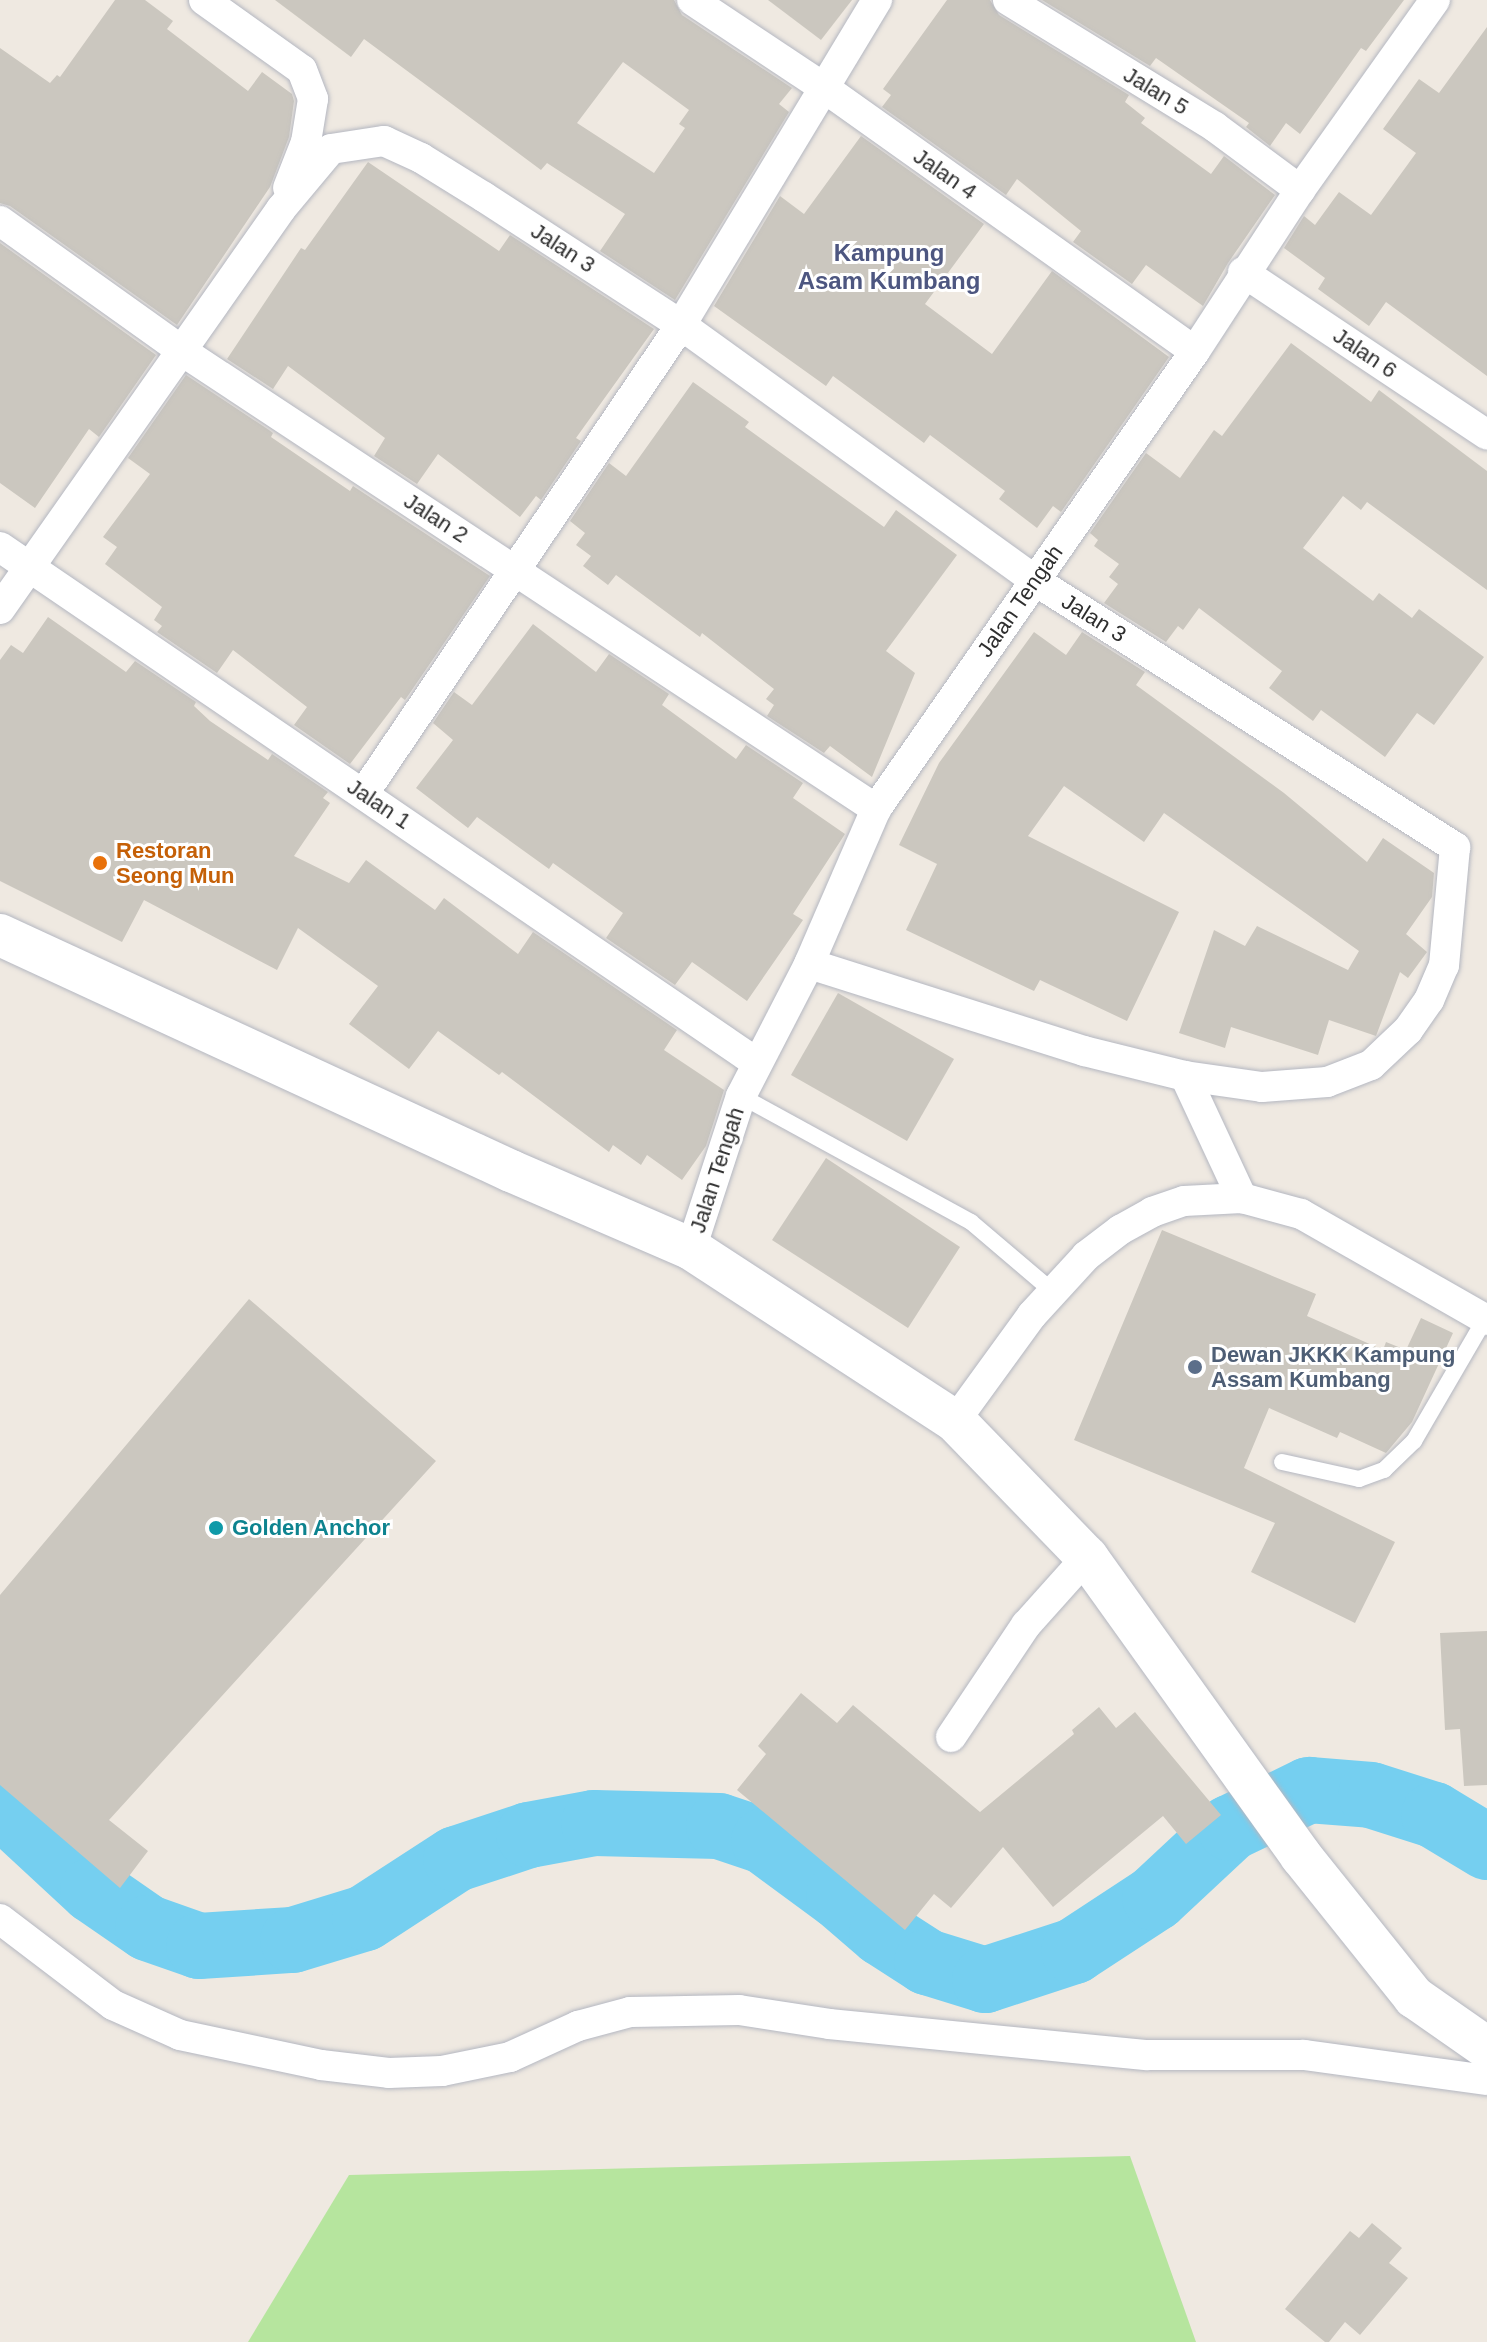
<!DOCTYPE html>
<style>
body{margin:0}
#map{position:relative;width:1487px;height:2342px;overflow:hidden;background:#efe9e1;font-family:Helvetica,sans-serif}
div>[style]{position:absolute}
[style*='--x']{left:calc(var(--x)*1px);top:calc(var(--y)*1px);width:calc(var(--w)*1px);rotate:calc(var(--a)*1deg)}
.green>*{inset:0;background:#b6e59e}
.river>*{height:66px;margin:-33px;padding:0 33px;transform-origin:33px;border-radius:33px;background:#75cff0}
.building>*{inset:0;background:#cbc7bf}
.roads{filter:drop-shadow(0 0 2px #b4b7c1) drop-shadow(0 0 2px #b4b7c1)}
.service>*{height:16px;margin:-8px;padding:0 8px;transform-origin:8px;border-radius:8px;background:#fff}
.minor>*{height:30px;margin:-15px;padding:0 15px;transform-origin:15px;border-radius:15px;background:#fff}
.secondary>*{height:42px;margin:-21px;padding:0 21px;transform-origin:21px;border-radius:21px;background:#fff}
.dots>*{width:22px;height:22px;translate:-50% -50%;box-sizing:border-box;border:4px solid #fff;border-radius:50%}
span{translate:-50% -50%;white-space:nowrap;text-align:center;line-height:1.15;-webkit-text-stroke:6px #fff;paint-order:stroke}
.street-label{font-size:22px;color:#2e2e2e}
.food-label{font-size:22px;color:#c56008;font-weight:700}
.left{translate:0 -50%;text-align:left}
.service-label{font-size:22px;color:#4e5e75;font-weight:700}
.culture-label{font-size:22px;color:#0d838f;font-weight:700}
.neighbourhood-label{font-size:24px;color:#4d5680;font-weight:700}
</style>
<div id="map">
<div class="green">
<i style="clip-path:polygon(1130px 2156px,1196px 2342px,248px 2342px,349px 2175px)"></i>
</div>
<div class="river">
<i style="--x:0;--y:1804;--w:127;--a:42.8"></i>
<i style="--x:93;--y:1890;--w:67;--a:34.6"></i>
<i style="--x:148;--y:1928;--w:54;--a:19.4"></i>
<i style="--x:199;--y:1946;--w:94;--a:-3.7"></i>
<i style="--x:293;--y:1940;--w:75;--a:-17"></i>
<i style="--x:365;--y:1918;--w:108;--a:-33"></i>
<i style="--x:456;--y:1859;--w:77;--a:-18.2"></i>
<i style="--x:529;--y:1835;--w:66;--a:-10.5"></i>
<i style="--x:594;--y:1823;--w:125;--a:1.4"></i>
<i style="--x:719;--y:1826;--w:47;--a:18.4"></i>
<i style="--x:764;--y:1841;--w:93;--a:36.3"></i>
<i style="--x:839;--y:1896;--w:57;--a:40.7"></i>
<i style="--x:882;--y:1933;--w:54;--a:32.8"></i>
<i style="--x:927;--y:1962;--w:61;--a:17.2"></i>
<i style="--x:985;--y:1980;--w:94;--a:-18"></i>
<i style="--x:1074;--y:1951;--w:97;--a:-33.2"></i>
<i style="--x:1155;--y:1898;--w:103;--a:-43"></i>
<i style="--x:1230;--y:1828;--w:88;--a:-25.7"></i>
<i style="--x:1309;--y:1790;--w:62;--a:4.6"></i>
<i style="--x:1371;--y:1795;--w:66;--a:17.6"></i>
<i style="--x:1434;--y:1815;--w:62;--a:31.1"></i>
</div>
<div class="building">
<i style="clip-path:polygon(115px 0,145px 0,173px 21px,167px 29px,248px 91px,262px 72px,292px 94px,294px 101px,289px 137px,270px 187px,177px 325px,10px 206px,0 203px,0 48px,50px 83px,57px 75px,60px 77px)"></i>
<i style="clip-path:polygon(evenodd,275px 0,674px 0,682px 15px,792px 88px,779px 104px,789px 112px,675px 300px,600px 251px,625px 214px,547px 163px,541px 170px,364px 39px,351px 57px,275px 0,623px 62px,689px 110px,679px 124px,685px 128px,654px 173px,577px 123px,623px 62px)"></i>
<i style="clip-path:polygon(768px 0,852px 0,821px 40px)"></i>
<i style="clip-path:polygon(947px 0,990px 0,999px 15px,1129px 95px,1125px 102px,1145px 118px,1141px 123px,1211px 174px,1224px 156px,1275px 195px,1228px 263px,1203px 306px,1146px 265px,1132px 284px,1073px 242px,1081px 231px,1017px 179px,1006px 195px,882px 107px,891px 95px,883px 89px)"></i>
<i style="clip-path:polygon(1042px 0,1404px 0,1366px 51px,1361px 48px,1300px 134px,1286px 123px,1270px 146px,1246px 127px,1249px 123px,1156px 58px,1150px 66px)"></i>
<i style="clip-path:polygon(1487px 27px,1487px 376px,1386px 302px,1369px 326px,1318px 289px,1325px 278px,1284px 248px,1304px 216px,1315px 225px,1339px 192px,1371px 215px,1416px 153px,1383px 129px,1419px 79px,1439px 93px)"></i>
<i style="clip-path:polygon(861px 136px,984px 224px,925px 304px,992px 354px,1052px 271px,1169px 357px,1061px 512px,1053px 506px,1037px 528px,999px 499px,1005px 491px,930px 435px,924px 443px,833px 376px,826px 386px,714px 306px,780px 196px,804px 214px)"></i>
<i style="clip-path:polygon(368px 162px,499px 251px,510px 235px,654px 329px,576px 438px,581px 441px,541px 500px,536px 496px,520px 517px,438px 454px,417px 484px,374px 456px,385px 438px,288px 366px,273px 389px,227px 359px,301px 248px,305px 250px)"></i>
<i style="clip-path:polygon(0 243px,156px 355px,99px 437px,89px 429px,35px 508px,0 483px)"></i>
<i style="clip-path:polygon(1291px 343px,1371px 402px,1379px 390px,1487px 471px,1487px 590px,1367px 502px,1361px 510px,1343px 496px,1303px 548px,1373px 601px,1379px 593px,1412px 618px,1419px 609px,1484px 657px,1434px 725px,1417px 713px,1385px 757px,1321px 710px,1313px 721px,1269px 688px,1282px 671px,1199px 608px,1183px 630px,1178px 626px,1166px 642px,1104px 603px,1118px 584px,1109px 577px,1119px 564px,1094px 546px,1098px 540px,1090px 533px,1146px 453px,1180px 478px,1214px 430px,1222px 436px)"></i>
<i style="clip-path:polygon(186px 375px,269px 430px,273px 433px,271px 437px,350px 491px,353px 486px,490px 576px,405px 700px,401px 697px,350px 764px,294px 725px,307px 707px,233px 650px,217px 673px,157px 632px,162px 626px,154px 620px,162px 607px,105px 564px,117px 547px,103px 537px,150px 474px,128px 458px)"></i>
<i style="clip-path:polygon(693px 382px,749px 422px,745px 427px,884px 527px,896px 510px,957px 555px,886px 651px,915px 673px,872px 777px,830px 746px,824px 753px,767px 716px,774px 705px,766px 699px,774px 689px,702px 633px,700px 637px,616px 575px,608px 585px,583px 566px,591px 556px,576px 545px,585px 533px,570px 521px,609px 463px,626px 476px)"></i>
<i style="clip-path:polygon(48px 617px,126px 672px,135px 661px,196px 702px,194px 706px,210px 721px,268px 760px,272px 754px,328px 792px,323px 798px,330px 803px,294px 856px,349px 883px,366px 860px,435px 910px,444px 898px,518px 954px,533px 932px,677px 1030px,664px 1050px,724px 1090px,706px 1146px,682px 1180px,647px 1155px,641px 1165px,613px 1145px,609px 1152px,502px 1072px,499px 1075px,438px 1031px,409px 1069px,349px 1024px,378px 986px,298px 928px,277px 970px,144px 900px,122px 942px,0 881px,0 660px,11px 645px,23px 653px)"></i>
<i style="clip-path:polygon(533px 624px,596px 672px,609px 654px,669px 694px,662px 705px,736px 759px,746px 745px,803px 783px,793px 798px,845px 834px,793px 914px,803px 920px,747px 1001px,692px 962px,675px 985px,606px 938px,623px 913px,553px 863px,549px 869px,477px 817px,468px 828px,416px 788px,453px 740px,433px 723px,454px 692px,472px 705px)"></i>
<i style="clip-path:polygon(1034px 632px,1066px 655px,1082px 632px,1145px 672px,1136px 685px,1284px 793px,1367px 862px,1383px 838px,1434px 873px,1432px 897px,1406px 934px,1427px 952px,1408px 978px,1400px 972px,1376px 1036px,1329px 1020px,1318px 1055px,1231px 1027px,1225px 1048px,1179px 1033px,1214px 930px,1245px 946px,1257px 926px,1348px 970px,1359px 951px,1164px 813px,1144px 842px,1064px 786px,1028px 836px,1179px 912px,1127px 1021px,1040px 980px,1034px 991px,906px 930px,937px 864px,899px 845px,939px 763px)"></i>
<i style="clip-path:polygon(838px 993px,954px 1059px,907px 1141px,791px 1075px)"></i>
<i style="clip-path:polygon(826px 1158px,960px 1247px,908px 1328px,772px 1240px)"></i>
<i style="clip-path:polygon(1162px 1230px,1316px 1294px,1307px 1316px,1383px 1350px,1386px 1342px,1406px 1350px,1421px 1318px,1453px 1333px,1412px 1422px,1386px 1453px,1340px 1432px,1337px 1438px,1269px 1408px,1244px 1468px,1395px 1542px,1355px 1623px,1251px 1572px,1275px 1523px,1074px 1440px)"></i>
<i style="clip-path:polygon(249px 1299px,436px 1461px,109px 1820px,148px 1851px,120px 1888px,0 1785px,0 1595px)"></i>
<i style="clip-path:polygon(1487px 1631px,1487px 1785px,1464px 1786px,1460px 1729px,1445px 1730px,1440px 1633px)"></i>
<i style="clip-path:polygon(801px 1693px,837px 1723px,853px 1705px,980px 1812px,1074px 1734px,1072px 1730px,1099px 1707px,1116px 1728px,1135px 1712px,1221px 1815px,1186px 1844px,1163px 1816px,1053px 1907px,1003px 1847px,951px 1908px,934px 1894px,905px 1930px,737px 1790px,766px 1754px,758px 1746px)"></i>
<i style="clip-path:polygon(1372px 2223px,1402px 2248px,1389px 2263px,1408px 2278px,1360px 2335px,1345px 2322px,1329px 2342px,1325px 2342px,1285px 2309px,1350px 2231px,1359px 2238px)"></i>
</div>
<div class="roads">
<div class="service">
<i style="--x:741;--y:1096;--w:262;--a:28.7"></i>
<i style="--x:971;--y:1222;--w:106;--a:40.4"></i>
<i style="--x:1282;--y:1462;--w:79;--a:12.4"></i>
<i style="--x:1359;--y:1479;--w:27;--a:-20"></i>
<i style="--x:1384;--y:1470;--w:42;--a:-44"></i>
<i style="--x:1414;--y:1441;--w:141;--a:-59.8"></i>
</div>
<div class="minor">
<i style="--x:204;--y:0;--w:120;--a:35.5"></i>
<i style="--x:302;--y:70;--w:31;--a:69"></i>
<i style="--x:313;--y:99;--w:44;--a:99.2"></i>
<i style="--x:306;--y:142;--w:49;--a:111.4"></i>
<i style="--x:692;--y:0;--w:157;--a:33.6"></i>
<i style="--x:823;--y:87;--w:456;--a:35.4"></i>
<i style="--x:1008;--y:0;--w:243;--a:31.5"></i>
<i style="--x:1215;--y:127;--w:106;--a:36.5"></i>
<i style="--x:0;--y:221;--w:224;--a:35.5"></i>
<i style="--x:182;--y:351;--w:832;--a:33.42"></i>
<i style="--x:1243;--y:272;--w:293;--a:33.7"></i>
<i style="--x:0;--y:547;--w:916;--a:34.28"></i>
<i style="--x:0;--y:609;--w:489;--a:-54.9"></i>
<i style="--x:281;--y:209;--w:78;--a:-50.2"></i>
<i style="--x:331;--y:149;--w:54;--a:-8.6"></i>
<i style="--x:384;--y:141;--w:41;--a:24.7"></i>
<i style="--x:421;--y:158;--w:74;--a:31.8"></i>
<i style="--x:484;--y:197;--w:235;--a:33"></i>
<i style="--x:681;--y:325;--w:435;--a:35.8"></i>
<i style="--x:1034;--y:580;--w:499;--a:32.4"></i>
<i style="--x:1455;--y:847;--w:119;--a:95.3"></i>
<i style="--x:1444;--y:965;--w:38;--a:113"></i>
<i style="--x:1429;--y:1000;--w:37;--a:125"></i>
<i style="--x:1408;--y:1030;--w:51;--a:136.6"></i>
<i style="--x:1371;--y:1065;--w:47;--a:158.9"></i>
<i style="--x:1327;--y:1082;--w:65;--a:175.6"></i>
<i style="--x:1262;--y:1087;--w:78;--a:-171.9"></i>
<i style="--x:1185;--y:1076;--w:104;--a:-166.1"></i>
<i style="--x:1084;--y:1051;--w:288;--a:-162.4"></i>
<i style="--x:364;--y:793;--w:565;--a:-55.89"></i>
<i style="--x:681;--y:325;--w:380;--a:-58.9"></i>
<i style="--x:1185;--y:1076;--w:135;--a:65"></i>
<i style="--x:691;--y:1249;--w:161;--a:-71.9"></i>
<i style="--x:741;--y:1096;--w:148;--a:-62.7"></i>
<i style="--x:809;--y:964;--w:169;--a:-66.6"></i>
<i style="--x:876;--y:809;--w:558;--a:-55.14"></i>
<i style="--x:1195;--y:351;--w:192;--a:-56.9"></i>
<i style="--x:1300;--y:190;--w:233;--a:-54.6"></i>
<i style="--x:955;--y:1421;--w:131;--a:-54"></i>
<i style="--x:1032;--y:1315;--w:80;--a:-47.5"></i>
<i style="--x:1086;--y:1256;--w:43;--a:-37.4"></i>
<i style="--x:1120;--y:1230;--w:37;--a:-29"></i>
<i style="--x:1152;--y:1212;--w:34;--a:-19"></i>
<i style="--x:1184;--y:1201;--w:58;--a:-3"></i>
<i style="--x:1242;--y:1198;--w:61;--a:15.2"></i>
<i style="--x:1301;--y:1214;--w:214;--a:29.7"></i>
<i style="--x:951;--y:1737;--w:135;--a:-56.2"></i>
<i style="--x:1026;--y:1625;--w:91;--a:-48.1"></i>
<i style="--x:0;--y:1919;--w:142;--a:37.3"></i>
<i style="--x:113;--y:2005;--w:73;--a:24.1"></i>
<i style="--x:180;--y:2035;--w:144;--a:12"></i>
<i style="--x:321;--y:2065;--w:68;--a:6.7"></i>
<i style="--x:389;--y:2073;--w:53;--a:-2.2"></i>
<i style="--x:442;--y:2071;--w:69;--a:-11.6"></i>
<i style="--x:510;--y:2057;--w:75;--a:-24.5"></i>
<i style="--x:578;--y:2026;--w:54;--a:-15.1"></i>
<i style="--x:630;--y:2012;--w:109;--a:-1.1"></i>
<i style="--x:739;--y:2010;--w:91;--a:8.8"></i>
<i style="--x:829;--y:2024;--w:320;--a:5.6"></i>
<i style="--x:1147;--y:2055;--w:157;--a:0"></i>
<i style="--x:1304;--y:2055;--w:185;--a:7.8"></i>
</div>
<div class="secondary">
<i style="--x:0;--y:935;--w:563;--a:24.79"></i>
<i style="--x:511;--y:1171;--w:196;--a:23.4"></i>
<i style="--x:691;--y:1249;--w:315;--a:33.1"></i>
<i style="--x:955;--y:1421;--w:190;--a:45.9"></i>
<i style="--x:1087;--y:1557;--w:368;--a:54.4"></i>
<i style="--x:1301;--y:1856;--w:181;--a:51.3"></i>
<i style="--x:1414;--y:1997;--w:89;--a:34.9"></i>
</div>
</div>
<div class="dots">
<i style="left:100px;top:863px;background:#e8710a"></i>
<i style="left:1195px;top:1367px;background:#5c6f8a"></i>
<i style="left:216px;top:1528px;background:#0f9aa8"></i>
</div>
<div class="street-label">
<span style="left:1156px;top:91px;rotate:31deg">Jalan 5</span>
<span style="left:945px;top:174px;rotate:35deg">Jalan 4</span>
<span style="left:563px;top:248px;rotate:33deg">Jalan 3</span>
<span style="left:1365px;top:353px;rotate:34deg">Jalan 6</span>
<span style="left:436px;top:518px;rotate:33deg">Jalan 2</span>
<span style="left:1020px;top:601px;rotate:-55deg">Jalan Tengah</span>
<span style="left:1094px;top:618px;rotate:32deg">Jalan 3</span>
<span style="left:379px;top:804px;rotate:34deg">Jalan 1</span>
<span style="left:717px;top:1170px;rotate:-72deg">Jalan Tengah</span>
</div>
<div class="food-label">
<span class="left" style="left:116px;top:863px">Restoran<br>Seong Mun</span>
</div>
<div class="service-label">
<span class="left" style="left:1211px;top:1367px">Dewan JKKK Kampung<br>Assam Kumbang</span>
</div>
<div class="culture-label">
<span class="left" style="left:232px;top:1528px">Golden Anchor</span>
</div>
<div class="neighbourhood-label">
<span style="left:889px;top:267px">Kampung<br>Asam Kumbang</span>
</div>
</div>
